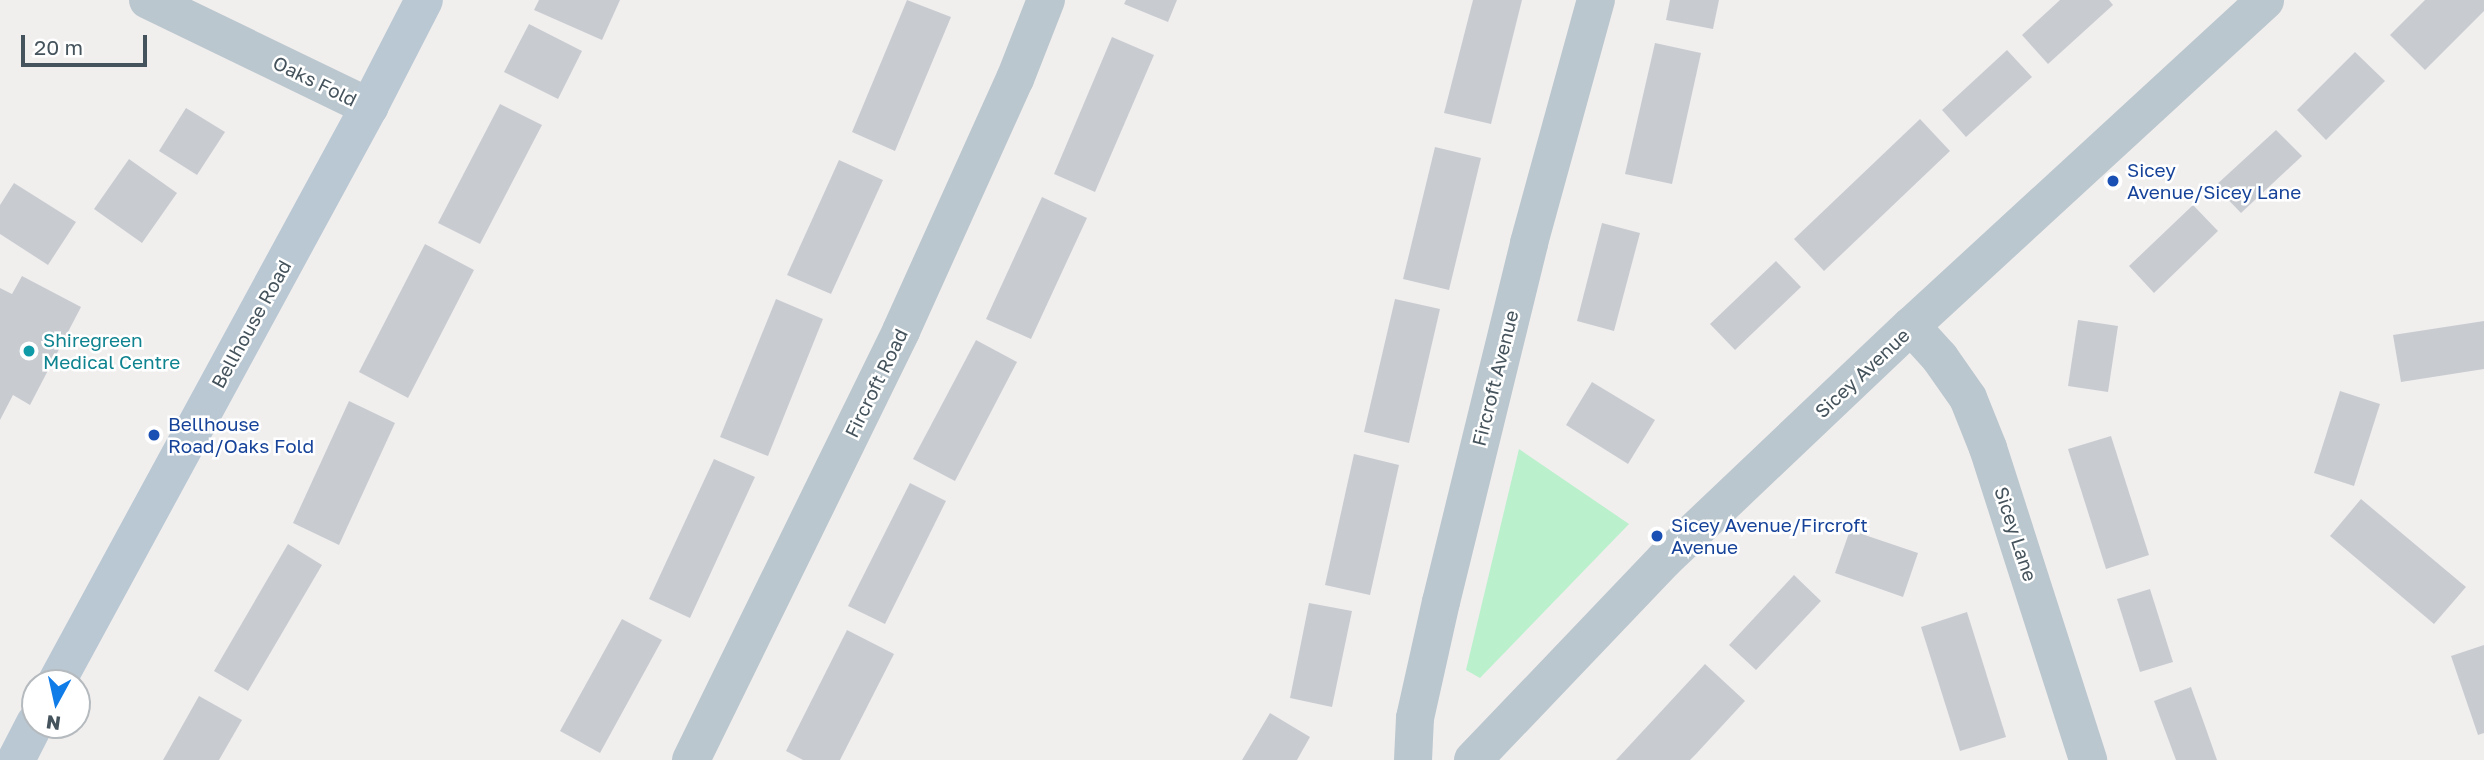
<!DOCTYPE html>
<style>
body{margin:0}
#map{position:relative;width:2484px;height:760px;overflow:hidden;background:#f1eeee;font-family:"Golos Text",sans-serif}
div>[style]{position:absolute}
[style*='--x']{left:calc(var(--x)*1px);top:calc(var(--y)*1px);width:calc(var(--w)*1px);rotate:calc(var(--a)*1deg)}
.green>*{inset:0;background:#baf1cc}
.building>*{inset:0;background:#c8ccd1}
.minor>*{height:38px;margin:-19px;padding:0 19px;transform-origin:19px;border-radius:19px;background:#bbc7ce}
.tertiary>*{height:38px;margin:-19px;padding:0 19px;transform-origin:19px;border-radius:19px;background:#bbc7ce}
.secondary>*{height:38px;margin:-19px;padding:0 19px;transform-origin:19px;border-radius:19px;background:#bac8d3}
.dots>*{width:19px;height:19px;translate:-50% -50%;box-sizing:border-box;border:4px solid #fff;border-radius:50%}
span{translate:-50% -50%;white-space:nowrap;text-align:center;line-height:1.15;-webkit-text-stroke:5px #fff;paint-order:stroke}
.street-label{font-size:19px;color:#45535c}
.transit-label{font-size:19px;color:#164399}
.left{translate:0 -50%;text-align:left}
.culture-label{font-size:19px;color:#0d838f}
.north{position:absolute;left:21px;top:669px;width:70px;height:70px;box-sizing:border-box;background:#fff;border:2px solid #b5babe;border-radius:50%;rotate:188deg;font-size:19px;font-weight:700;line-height:28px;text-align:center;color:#45535c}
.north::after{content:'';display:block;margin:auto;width:24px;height:32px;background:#107ce8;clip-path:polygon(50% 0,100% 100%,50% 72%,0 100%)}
.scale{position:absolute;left:21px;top:35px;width:126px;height:32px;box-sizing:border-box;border:4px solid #45535c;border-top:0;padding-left:9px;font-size:21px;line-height:24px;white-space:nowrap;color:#45535c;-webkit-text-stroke:5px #fff;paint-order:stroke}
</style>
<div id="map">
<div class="green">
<i style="clip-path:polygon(1519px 449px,1629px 524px,1480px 678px,1466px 670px)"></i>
</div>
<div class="building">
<i style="clip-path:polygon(539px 0,620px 0,602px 40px,534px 10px)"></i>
<i style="clip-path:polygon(907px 0,951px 17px,895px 151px,852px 132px)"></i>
<i style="clip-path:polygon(1126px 0,1177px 0,1168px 22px,1124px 4px)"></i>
<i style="clip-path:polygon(1473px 0,1522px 0,1491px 124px,1444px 113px)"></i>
<i style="clip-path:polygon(1670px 0,1719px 0,1713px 29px,1666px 20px)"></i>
<i style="clip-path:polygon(2060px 0,2109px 0,2113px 5px,2048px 64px,2022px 35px)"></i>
<i style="clip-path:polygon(2425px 0,2484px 0,2484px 11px,2425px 70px,2390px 35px)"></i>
<i style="clip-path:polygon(529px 24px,582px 51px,558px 99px,504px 72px)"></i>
<i style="clip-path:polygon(1112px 37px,1154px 55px,1095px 192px,1054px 174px)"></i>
<i style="clip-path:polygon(1655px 43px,1701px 53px,1672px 184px,1625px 174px)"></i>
<i style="clip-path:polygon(2007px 50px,2032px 77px,1966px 137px,1942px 110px)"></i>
<i style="clip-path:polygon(2355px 52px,2385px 81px,2326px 140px,2297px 110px)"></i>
<i style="clip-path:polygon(500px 104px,542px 125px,480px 244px,438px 223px)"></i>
<i style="clip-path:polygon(186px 108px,225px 132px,197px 175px,159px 151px)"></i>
<i style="clip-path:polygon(1920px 119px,1950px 151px,1824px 271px,1794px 239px)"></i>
<i style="clip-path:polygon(2276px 130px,2302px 156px,2241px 213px,2215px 186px)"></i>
<i style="clip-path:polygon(1435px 147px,1481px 158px,1449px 290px,1403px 279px)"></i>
<i style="clip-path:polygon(129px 159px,177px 193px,142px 243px,94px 209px)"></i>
<i style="clip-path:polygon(839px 160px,883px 180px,831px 294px,787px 275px)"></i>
<i style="clip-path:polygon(14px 183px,76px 222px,48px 265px,0 234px,0 205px)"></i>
<i style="clip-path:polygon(1042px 197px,1087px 218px,1031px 339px,986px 319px)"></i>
<i style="clip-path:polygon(2193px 205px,2218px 231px,2154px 293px,2129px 266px)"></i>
<i style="clip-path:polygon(1602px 223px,1640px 233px,1614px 331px,1577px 321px)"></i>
<i style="clip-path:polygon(425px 244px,474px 270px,408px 398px,359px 372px)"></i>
<i style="clip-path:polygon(1776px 261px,1801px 287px,1735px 350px,1710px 324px)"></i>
<i style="clip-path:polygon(22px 276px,81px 307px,30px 405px,13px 395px,0 420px,0 288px,12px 294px)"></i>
<i style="clip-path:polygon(776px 299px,823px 319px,768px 456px,720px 437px)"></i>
<i style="clip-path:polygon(1395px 299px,1440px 309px,1409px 443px,1364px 432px)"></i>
<i style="clip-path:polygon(2078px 320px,2118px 326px,2108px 392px,2068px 386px)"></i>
<i style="clip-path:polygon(2484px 321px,2484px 369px,2401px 382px,2393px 335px)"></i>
<i style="clip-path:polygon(976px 340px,1017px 362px,955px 481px,913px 459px)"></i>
<i style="clip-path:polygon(1592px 382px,1655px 420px,1628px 464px,1566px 425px)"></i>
<i style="clip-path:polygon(2340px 391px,2380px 404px,2354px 486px,2314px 473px)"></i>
<i style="clip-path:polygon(349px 401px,395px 423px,339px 545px,293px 523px)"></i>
<i style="clip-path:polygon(2111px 436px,2149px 555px,2106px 569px,2068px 449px)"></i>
<i style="clip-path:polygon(1354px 454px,1399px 465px,1370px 595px,1325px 585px)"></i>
<i style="clip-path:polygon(714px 459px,755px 477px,690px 618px,649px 599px)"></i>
<i style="clip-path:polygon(910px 483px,946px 501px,885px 624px,848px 606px)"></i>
<i style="clip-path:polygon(2361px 499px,2466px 587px,2434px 624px,2330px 536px)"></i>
<i style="clip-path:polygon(1850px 530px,1918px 553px,1903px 597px,1835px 573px)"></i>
<i style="clip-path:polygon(288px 544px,322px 565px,248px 691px,214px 671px)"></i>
<i style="clip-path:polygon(1794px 575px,1821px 601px,1756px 670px,1729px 645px)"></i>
<i style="clip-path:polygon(2150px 589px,2173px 662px,2140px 672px,2117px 599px)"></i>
<i style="clip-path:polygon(1309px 603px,1352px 611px,1332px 707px,1290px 698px)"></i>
<i style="clip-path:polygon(1967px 612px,2006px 737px,1960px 751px,1921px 627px)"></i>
<i style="clip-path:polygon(622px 619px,662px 640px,600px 753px,560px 731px)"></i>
<i style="clip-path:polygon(847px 630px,894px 654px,840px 760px,803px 760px,786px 751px)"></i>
<i style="clip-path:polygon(2484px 645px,2484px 733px,2478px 735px,2451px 656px)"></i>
<i style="clip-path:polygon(1705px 664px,1745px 701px,1696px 754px,1690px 760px,1616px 760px)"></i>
<i style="clip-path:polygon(2191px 687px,2205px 726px,2217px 760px,2176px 760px,2154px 701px)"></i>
<i style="clip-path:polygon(199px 696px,242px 720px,219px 760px,163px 760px)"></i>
<i style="clip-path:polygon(1270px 713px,1310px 737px,1297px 760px,1242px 760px)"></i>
</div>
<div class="minor">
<i style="--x:148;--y:0;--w:246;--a:25.8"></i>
<i style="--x:1911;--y:326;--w:43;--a:47.8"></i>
<i style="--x:1940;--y:358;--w:49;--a:55"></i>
<i style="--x:1968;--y:398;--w:54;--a:68.2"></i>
<i style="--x:1988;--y:448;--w:328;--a:72.2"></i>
<i style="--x:691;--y:760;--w:478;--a:-63.9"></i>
<i style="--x:901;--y:331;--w:277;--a:-65.7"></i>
<i style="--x:1015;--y:79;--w:85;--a:-68.6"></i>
<i style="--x:1413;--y:760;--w:42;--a:-87.3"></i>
<i style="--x:1415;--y:718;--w:119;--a:-77.4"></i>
<i style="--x:1441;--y:602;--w:370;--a:-76.2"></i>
<i style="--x:1529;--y:243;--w:252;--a:-74.6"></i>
</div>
<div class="tertiary">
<i style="--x:1473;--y:760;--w:277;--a:-46.3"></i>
<i style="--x:1664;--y:560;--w:340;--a:-43.5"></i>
<i style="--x:1911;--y:326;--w:481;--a:-42.6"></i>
</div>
<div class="secondary">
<i style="--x:56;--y:683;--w:656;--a:-61.48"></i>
<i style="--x:369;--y:107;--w:120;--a:-62.8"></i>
<i style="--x:16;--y:760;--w:42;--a:-62.8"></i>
</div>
<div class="dots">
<i style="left:2113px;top:181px;background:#1a4fb4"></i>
<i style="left:29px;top:351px;background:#0f9aa8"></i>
<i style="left:154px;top:435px;background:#1a4fb4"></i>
<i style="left:1657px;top:536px;background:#1a4fb4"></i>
</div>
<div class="street-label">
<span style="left:315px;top:81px;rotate:26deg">Oaks Fold</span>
<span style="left:251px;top:324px;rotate:-61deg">Bellhouse Road</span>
<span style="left:1862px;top:373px;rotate:-43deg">Sicey Avenue</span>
<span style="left:1495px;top:378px;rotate:-76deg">Fircroft Avenue</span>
<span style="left:876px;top:383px;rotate:-64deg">Fircroft Road</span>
<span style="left:2016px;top:534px;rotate:72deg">Sicey Lane</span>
</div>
<div class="transit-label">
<span class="left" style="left:2127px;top:181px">Sicey<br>Avenue/Sicey Lane</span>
<span class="left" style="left:168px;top:435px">Bellhouse<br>Road/Oaks Fold</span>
<span class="left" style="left:1671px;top:536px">Sicey Avenue/Fircroft<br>Avenue</span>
</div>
<div class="culture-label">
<span class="left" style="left:43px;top:351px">Shiregreen<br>Medical Centre</span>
</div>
<div class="north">N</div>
<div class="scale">20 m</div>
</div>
